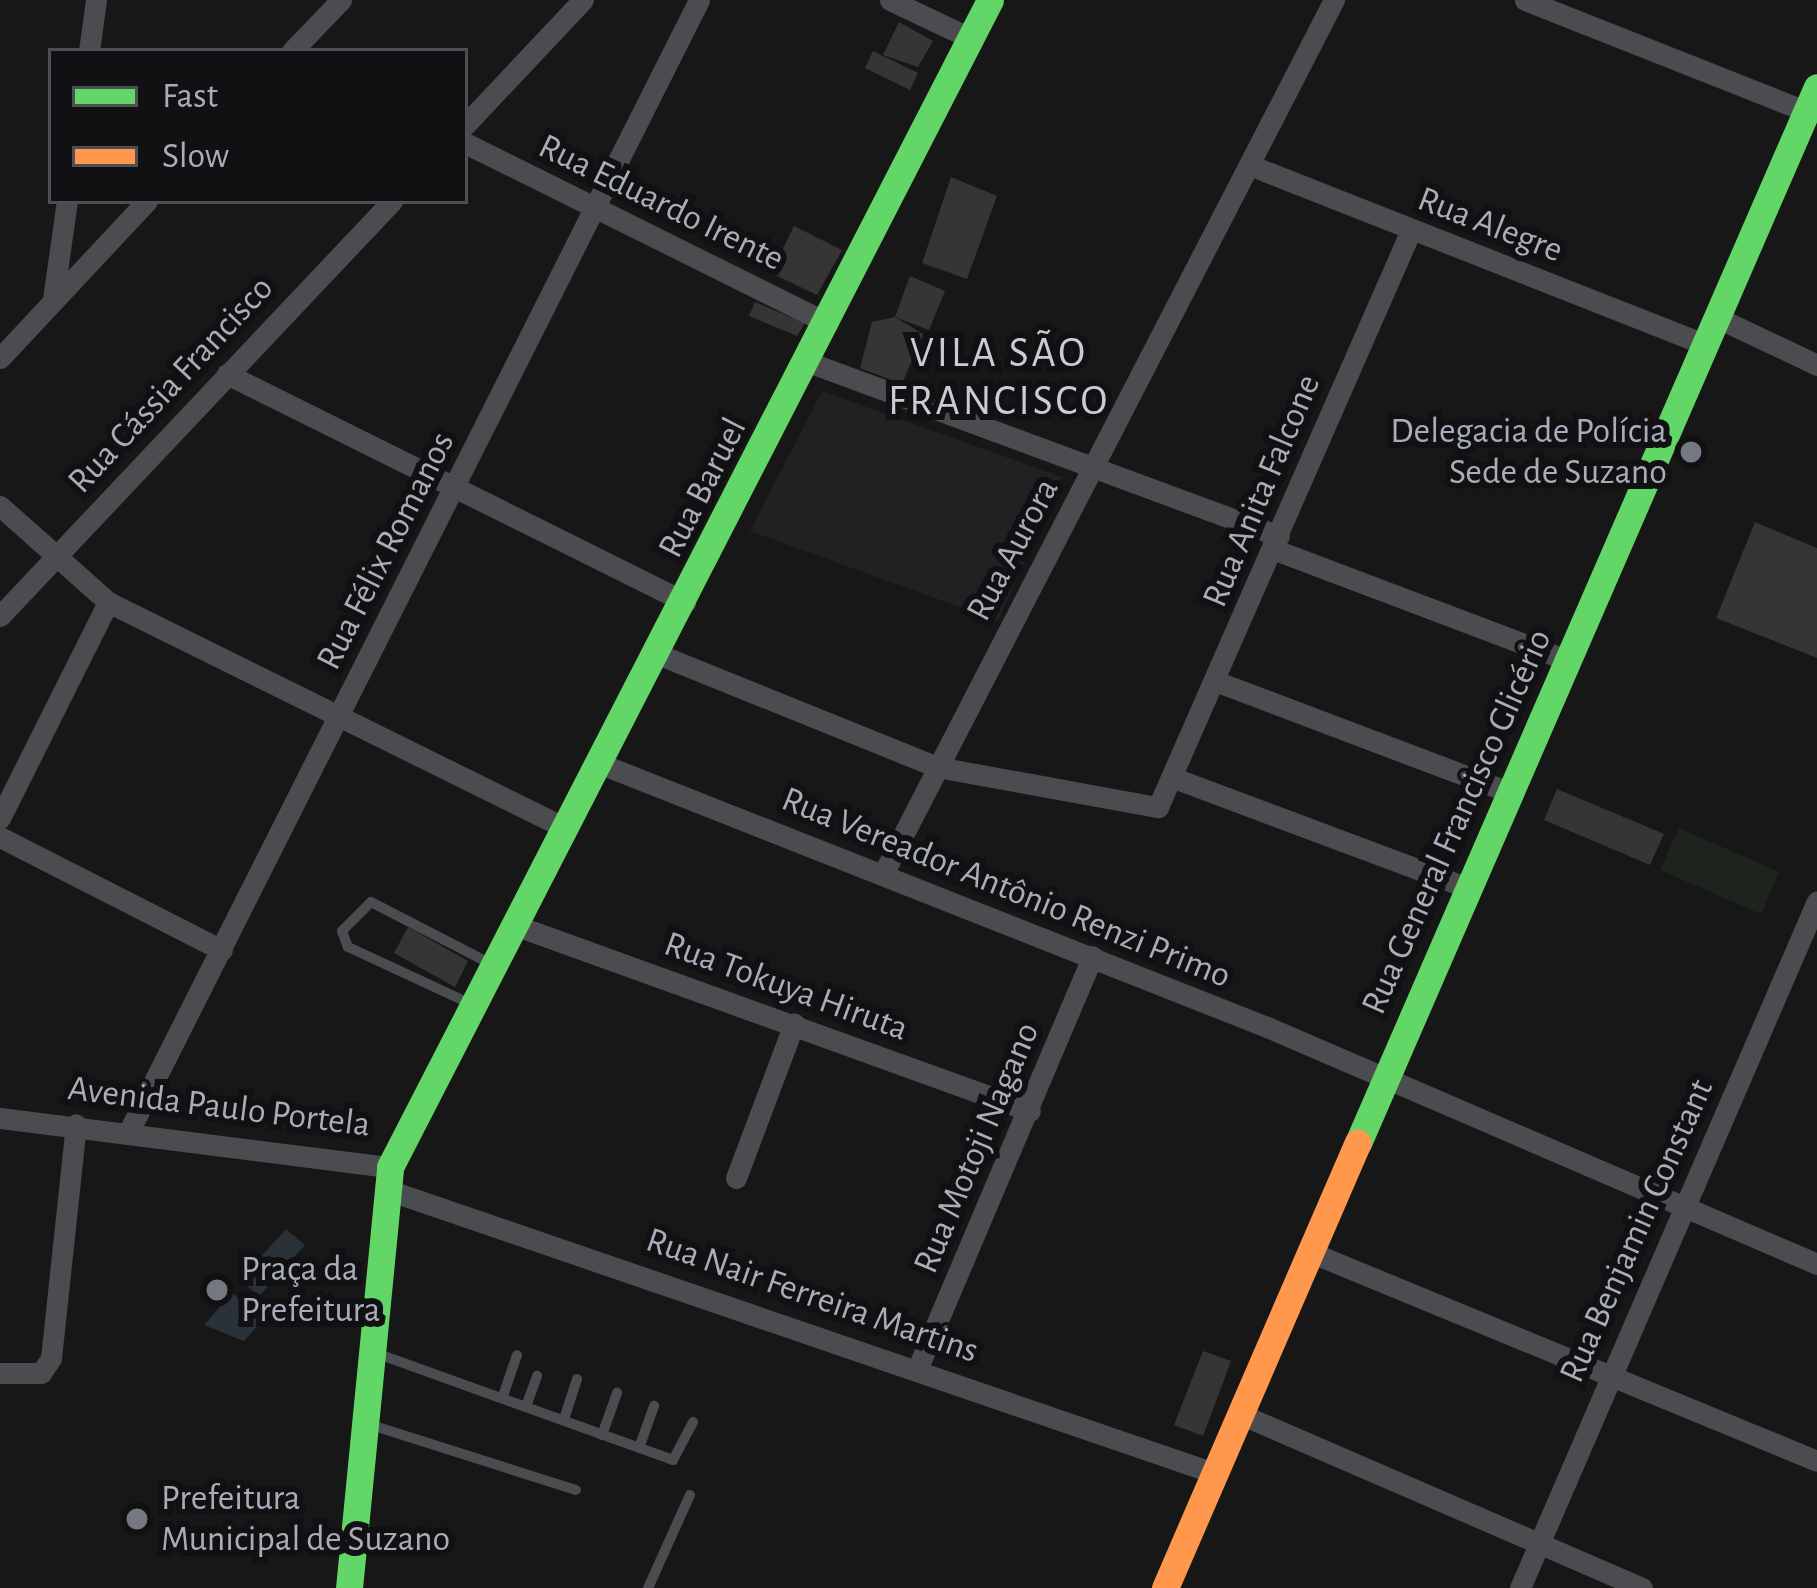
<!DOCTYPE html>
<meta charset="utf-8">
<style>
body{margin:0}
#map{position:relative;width:1817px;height:1588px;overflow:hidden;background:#171717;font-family:"Alegreya Sans",sans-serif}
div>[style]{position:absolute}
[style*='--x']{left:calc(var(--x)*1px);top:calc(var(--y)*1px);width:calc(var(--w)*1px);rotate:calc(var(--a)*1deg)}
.built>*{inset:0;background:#212123}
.green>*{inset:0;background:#1d241e}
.water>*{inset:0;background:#2a3239}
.building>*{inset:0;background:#353536}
.lane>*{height:10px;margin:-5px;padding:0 5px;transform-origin:5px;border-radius:5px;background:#4b4c50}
.street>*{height:21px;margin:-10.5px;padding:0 10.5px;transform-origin:10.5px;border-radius:10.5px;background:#4b4c50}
.fast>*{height:27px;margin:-13.5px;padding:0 13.5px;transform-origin:13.5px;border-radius:13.5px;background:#63d668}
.slow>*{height:27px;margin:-13.5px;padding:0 13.5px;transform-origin:13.5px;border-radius:13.5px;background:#ff974d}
.dots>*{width:33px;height:33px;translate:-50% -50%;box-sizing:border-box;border:6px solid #111113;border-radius:50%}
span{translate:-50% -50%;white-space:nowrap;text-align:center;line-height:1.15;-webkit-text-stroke:12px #111113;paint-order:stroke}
.street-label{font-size:36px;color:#a8adb8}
.poi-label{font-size:36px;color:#a8adb8}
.right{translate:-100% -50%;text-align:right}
.left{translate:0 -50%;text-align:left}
.quarter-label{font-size:42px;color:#c9ccd4;letter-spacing:3px}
.legend{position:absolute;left:48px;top:48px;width:420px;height:156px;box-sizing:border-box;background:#111113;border:3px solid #4d4f55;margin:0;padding:15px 21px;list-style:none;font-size:36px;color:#a8adb8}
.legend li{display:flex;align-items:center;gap:24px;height:60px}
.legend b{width:60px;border:3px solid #4d4f55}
</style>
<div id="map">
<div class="built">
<i style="clip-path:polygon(822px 391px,1062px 477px,998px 621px,750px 531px)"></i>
</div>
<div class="green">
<i style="clip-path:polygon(1679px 828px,1779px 872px,1761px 914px,1660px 870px)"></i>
</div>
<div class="water">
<i style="clip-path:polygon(286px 1229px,305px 1245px,259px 1296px,240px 1280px)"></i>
<i style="clip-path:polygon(232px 1293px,263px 1320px,244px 1341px,204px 1325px)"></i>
</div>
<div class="building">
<i style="clip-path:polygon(899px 22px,933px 41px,918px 67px,883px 55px)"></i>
<i style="clip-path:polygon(873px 51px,918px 73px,910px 90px,865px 68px)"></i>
<i style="clip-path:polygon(951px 177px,997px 196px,967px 279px,922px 263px)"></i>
<i style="clip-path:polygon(794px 226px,842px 250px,817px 295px,771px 273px)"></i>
<i style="clip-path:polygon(910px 276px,945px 291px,929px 330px,895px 317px,923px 334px,902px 384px,860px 368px,872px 322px,895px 317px)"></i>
<i style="clip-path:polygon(755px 302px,805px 323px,797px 336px,749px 316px)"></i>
<i style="clip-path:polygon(1755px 522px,1817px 548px,1817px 658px,1716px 618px)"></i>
<i style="clip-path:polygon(1557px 789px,1664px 834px,1650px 865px,1544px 820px)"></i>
<i style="clip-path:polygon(408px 927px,468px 961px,455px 987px,394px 953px)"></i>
<i style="clip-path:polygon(1203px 1351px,1231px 1361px,1203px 1436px,1174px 1425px)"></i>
</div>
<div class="lane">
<i style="--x:471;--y:1004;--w:136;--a:-155.1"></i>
<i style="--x:348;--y:947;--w:17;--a:-111"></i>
<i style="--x:342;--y:931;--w:41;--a:-45"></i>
<i style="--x:371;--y:902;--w:133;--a:27.3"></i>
<i style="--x:373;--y:1352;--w:319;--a:19.8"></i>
<i style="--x:673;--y:1460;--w:43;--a:-62.2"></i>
<i style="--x:504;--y:1393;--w:40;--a:-71.1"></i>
<i style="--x:528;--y:1401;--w:27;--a:-70"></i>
<i style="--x:565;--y:1416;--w:39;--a:-72"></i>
<i style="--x:368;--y:1424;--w:218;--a:17.6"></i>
<i style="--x:602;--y:1435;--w:45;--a:-70.3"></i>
<i style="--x:639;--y:1448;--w:45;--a:-70.3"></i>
<i style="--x:648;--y:1588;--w:102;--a:-65.7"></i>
</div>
<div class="street">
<i style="--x:890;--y:0;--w:89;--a:25.4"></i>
<i style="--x:1525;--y:0;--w:302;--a:21.6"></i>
<i style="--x:89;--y:51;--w:51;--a:-82.2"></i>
<i style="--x:292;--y:51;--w:71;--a:-46.1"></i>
<i style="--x:465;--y:125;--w:172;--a:-46.7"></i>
<i style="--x:465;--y:143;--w:405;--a:26.4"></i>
<i style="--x:1252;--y:166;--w:486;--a:21.5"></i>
<i style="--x:53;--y:299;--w:99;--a:-81.9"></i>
<i style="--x:1716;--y:317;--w:112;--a:25.4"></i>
<i style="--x:0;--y:358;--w:215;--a:-46.9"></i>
<i style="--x:808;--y:362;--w:502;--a:20.28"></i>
<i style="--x:227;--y:374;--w:512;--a:26.46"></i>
<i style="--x:0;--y:506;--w:144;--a:41.6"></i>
<i style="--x:108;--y:602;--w:512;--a:26.31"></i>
<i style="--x:1273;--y:549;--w:314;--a:20.7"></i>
<i style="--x:0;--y:616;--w:571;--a:-46.63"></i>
<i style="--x:660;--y:655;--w:299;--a:22"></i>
<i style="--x:937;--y:767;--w:225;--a:10.3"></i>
<i style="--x:1158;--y:807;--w:630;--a:-66.32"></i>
<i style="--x:1215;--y:681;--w:314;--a:20.7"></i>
<i style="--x:601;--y:764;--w:716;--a:21.55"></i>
<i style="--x:1267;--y:1027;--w:599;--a:23.31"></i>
<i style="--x:1174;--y:778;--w:314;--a:20.5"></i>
<i style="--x:0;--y:818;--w:241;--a:-63.4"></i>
<i style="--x:0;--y:837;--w:249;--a:27"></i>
<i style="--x:883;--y:874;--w:984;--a:-62.71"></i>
<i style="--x:520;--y:927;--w:542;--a:19.84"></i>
<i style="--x:0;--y:1118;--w:393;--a:7.2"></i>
<i style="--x:130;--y:1129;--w:1264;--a:-63.25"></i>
<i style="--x:736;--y:1178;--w:165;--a:-69.4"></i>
<i style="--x:385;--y:1189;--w:876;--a:18.91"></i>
<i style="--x:1310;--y:1252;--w:548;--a:22.4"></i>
<i style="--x:919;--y:1365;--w:444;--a:-67"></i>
<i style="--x:0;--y:1373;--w:41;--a:0"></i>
<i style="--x:41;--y:1373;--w:18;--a:-56"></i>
<i style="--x:51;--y:1358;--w:235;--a:-83.9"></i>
<i style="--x:1240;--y:1414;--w:438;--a:23.4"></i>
<i style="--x:1520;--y:1588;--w:748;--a:-66.62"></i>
</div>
<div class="fast">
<i style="--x:1358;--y:1143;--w:1151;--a:-66.51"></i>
<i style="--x:349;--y:1588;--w:423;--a:-84.4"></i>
<i style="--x:390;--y:1167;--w:1312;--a:-62.79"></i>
</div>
<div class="slow">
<i style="--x:1165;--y:1588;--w:485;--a:-66.6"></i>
</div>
<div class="dots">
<i style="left:1691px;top:452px;background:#757880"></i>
<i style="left:217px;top:1290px;background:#757880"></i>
<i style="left:137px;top:1519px;background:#757880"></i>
</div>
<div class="street-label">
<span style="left:661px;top:203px;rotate:26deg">Rua Eduardo Irente</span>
<span style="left:1490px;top:225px;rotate:21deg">Rua Alegre</span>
<span style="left:171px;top:385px;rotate:-47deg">Rua Cássia Francisco</span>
<span style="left:703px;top:488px;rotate:-63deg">Rua Baruel</span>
<span style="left:1262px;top:491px;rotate:-67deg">Rua Anita Falcone</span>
<span style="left:1013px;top:550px;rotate:-62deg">Rua Aurora</span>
<span style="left:386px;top:551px;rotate:-63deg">Rua Félix Romanos</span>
<span style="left:1457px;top:822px;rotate:-66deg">Rua General Francisco Glicério</span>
<span style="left:1006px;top:888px;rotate:22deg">Rua Vereador Antônio Renzi Primo</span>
<span style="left:786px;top:987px;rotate:20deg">Rua Tokuya Hiruta</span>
<span style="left:219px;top:1107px;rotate:7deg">Avenida Paulo Portela</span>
<span style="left:977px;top:1148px;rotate:-67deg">Rua Motoji Nagano</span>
<span style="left:1637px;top:1231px;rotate:-66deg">Rua Benjamin Constant</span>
<span style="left:812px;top:1296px;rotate:19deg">Rua Nair Ferreira Martins</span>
</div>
<div class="poi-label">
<span class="right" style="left:1667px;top:452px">Delegacia de Polícia<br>Sede de Suzano</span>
<span class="left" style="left:241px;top:1290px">Praça da<br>Prefeitura</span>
<span class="left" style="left:161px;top:1519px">Prefeitura<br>Municipal de Suzano</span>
</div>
<div class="quarter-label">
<span style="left:999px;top:377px">VILA SÃO<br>FRANCISCO</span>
</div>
<ul class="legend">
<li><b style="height:15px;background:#63d668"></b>Fast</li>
<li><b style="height:15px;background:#ff974d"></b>Slow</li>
</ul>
</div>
